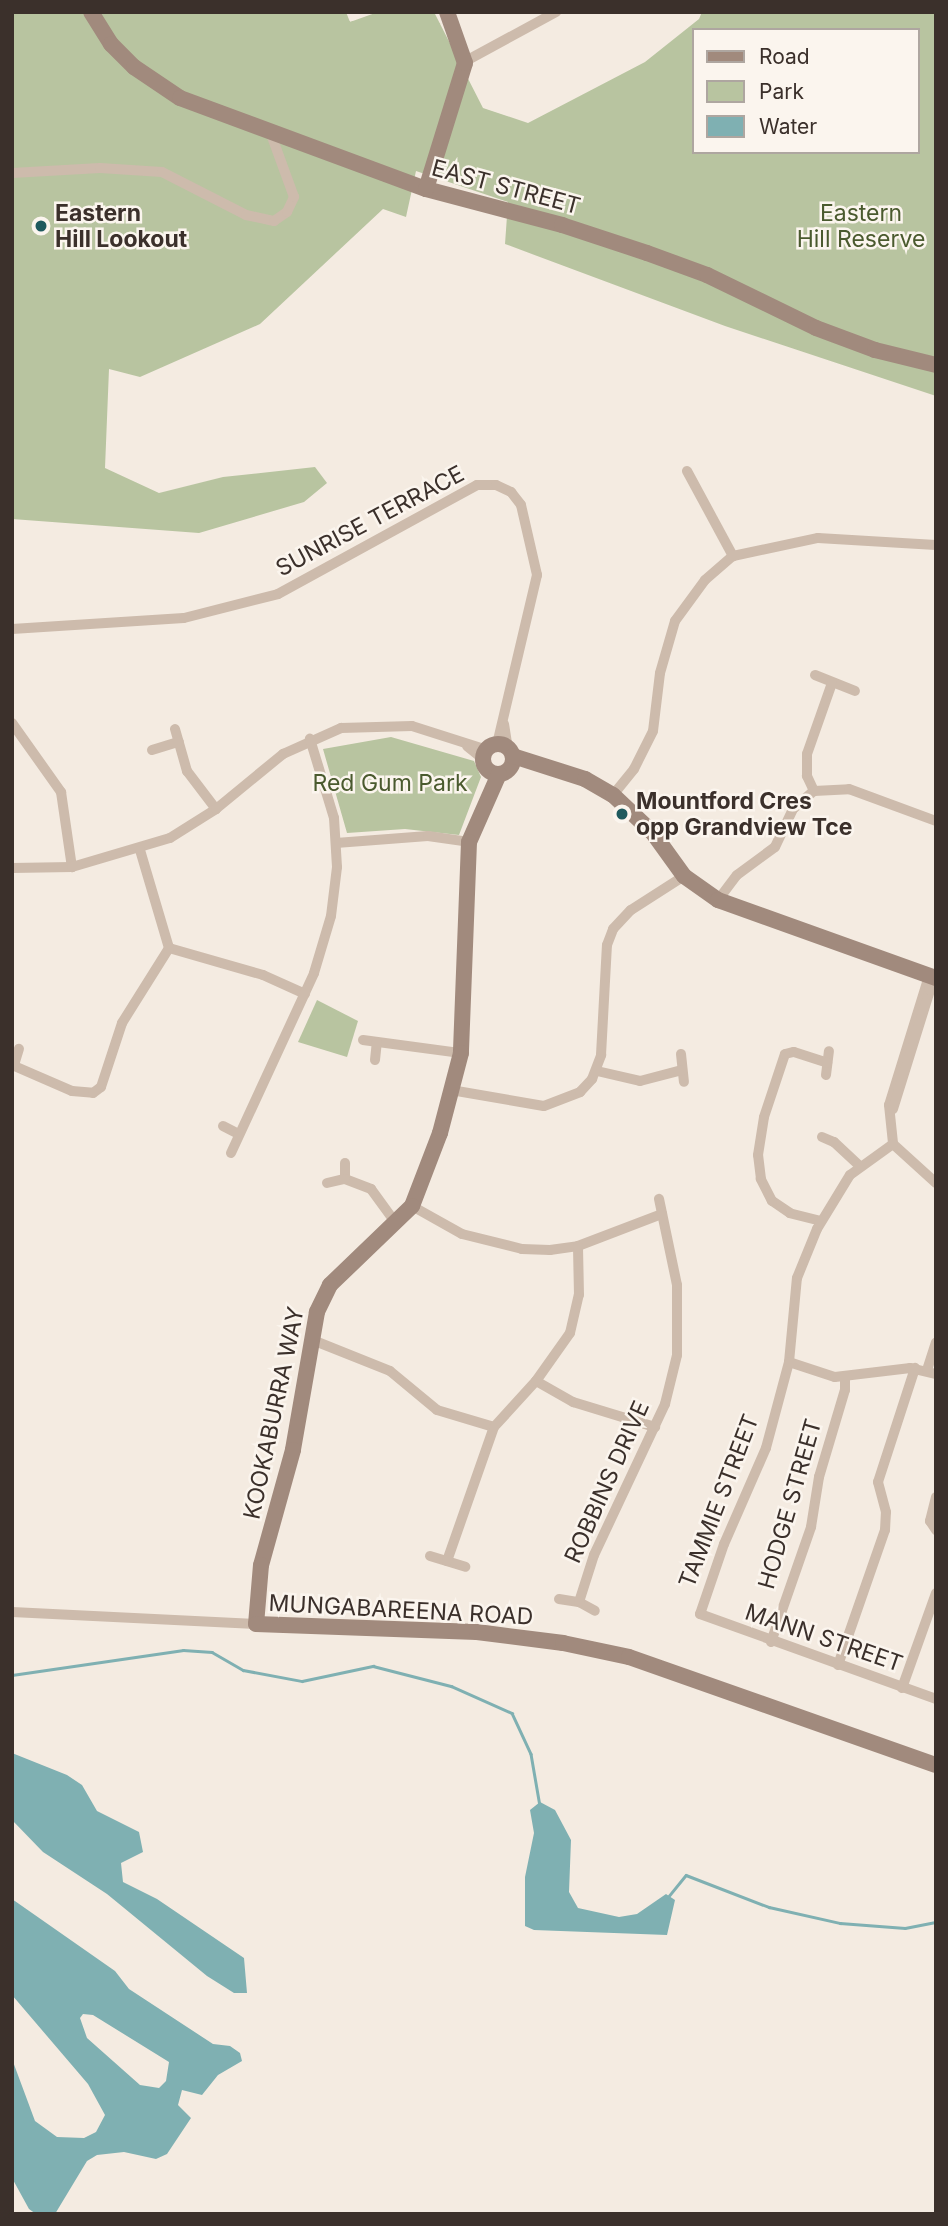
<!DOCTYPE html>
<style>
body{margin:0}
#map{position:relative;width:948px;height:2226px;overflow:hidden;background:#f4ebe1;font-family:Inter,sans-serif}
div>[style]{position:absolute}
[style*='--x']{left:calc(var(--x)*1px);top:calc(var(--y)*1px);width:calc(var(--w)*1px);rotate:calc(var(--a)*1deg)}
.green>*{inset:0;background:#b8c4a0}
.water>*{inset:0;background:#7fb0b2}
.stream>*{height:2.5px;margin:-1.25px;padding:0 1.25px;transform-origin:1.25px;border-radius:1.25px;background:#7fb0b2}
.street>*{height:10px;margin:-5px;padding:0 5px;transform-origin:5px;border-radius:5px;background:#cdbbac}
.secondary>*{height:16px;margin:-8px;padding:0 8px;transform-origin:8px;border-radius:8px;background:#a18a7d}
.secondary>.ring{margin:-8px;padding:0;box-sizing:content-box;background:none;border:16px solid #a18a7d;border-radius:50%}
.dots>*{width:19px;height:19px;translate:-50% -50%;box-sizing:border-box;border:4px solid #fbf5ee;border-radius:50%}
span{translate:-50% -50%;white-space:nowrap;text-align:center;line-height:1.15;-webkit-text-stroke:5px #fbf5ee;paint-order:stroke}
.street-label{font-size:23px;color:#3b302b}
.poi-label{font-size:23px;color:#3b302b;font-weight:700}
.left{translate:0 -50%;text-align:left}
.park-label{font-size:23px;color:#4a5a2e}
.frame{position:absolute;inset:0;border:14px solid #3b302b;pointer-events:none}
.legend{position:absolute;left:692px;top:28px;width:228px;height:126px;box-sizing:border-box;background:#fbf5ee;border:2px solid #aea6a0;margin:0;padding:9px 12px;list-style:none;font-size:21px;color:#3b302b}
.legend li{display:flex;align-items:center;gap:14px;height:35px}
.legend b{width:35px;border:2px solid #aea6a0}
</style>
<div id="map">
<div class="green">
<i style="clip-path:polygon(evenodd,12px 12px,346px 12px,350px 22px,378px 12px,434px 12px,483px 108px,528px 123px,645px 62px,699px 19px,702px 12px,936px 12px,936px 396px,725px 326px,505px 244px,508px 202px,416px 171px,406px 217px,383px 209px,260px 324px,140px 377px,109px 369px,105px 468px,159px 493px,223px 477px,315px 467px,327px 483px,304px 502px,199px 533px,12px 519px,12px 12px,694px 30px,918px 30px,918px 152px,694px 152px,694px 30px)"></i>
<i style="clip-path:polygon(391px 737px,474px 761px,481px 777px,459px 835px,405px 829px,347px 833px,323px 749px)"></i>
<i style="clip-path:polygon(317px 1000px,358px 1021px,347px 1057px,298px 1042px)"></i>
</div>
<div class="water">
<i style="clip-path:polygon(12px 1753px,67px 1775px,82px 1785px,97px 1811px,139px 1832px,143px 1852px,121px 1863px,123px 1882px,157px 1899px,244px 1958px,247px 1993px,234px 1993px,207px 1976px,107px 1894px,43px 1852px,12px 1820px)"></i>
<i style="clip-path:polygon(540px 1802px,555px 1810px,571px 1840px,569px 1892px,578px 1908px,619px 1917px,637px 1914px,666px 1894px,675px 1900px,667px 1935px,534px 1930px,525px 1926px,525px 1877px,534px 1833px,530px 1810px)"></i>
<i style="clip-path:polygon(evenodd,12px 1899px,115px 1971px,129px 1989px,213px 2044px,230px 2046px,240px 2053px,242px 2061px,218px 2075px,202px 2095px,182px 2090px,178px 2105px,191px 2118px,167px 2154px,156px 2159px,124px 2152px,97px 2155px,87px 2161px,55px 2214px,36px 2214px,29px 2209px,12px 2178px,12px 2059px,35px 2121px,57px 2137px,84px 2138px,96px 2132px,105px 2115px,88px 2084px,12px 1995px,12px 1899px,83px 2014px,93px 2015px,169px 2062px,166px 2081px,159px 2088px,140px 2085px,87px 2038px,80px 2018px,83px 2014px)"></i>
</div>
<div class="stream">
<i style="--x:12;--y:1675;--w:173;--a:-8.3"></i>
<i style="--x:183;--y:1650;--w:29;--a:4"></i>
<i style="--x:212;--y:1652;--w:36;--a:30"></i>
<i style="--x:243;--y:1670;--w:60;--a:10.6"></i>
<i style="--x:302;--y:1681;--w:73;--a:-11.9"></i>
<i style="--x:373;--y:1666;--w:81;--a:14.4"></i>
<i style="--x:451;--y:1686;--w:67;--a:23.9"></i>
<i style="--x:512;--y:1713;--w:45;--a:65.1"></i>
<i style="--x:531;--y:1754;--w:53;--a:80.2"></i>
<i style="--x:668;--y:1897;--w:28;--a:-51"></i>
<i style="--x:686;--y:1875;--w:89;--a:21.1"></i>
<i style="--x:769;--y:1907;--w:73;--a:12.7"></i>
<i style="--x:840;--y:1923;--w:65;--a:4.4"></i>
<i style="--x:905;--y:1928;--w:32;--a:-11"></i>
</div>
<div class="street">
<i style="--x:464;--y:62;--w:105;--a:-28.5"></i>
<i style="--x:12;--y:173;--w:88;--a:-3.3"></i>
<i style="--x:100;--y:168;--w:62;--a:3.7"></i>
<i style="--x:162;--y:172;--w:94;--a:27.1"></i>
<i style="--x:246;--y:215;--w:29;--a:12"></i>
<i style="--x:274;--y:221;--w:16;--a:-35"></i>
<i style="--x:287;--y:212;--w:17;--a:-65"></i>
<i style="--x:294;--y:197;--w:67;--a:-110.1"></i>
<i style="--x:687;--y:471;--w:97;--a:61.6"></i>
<i style="--x:12;--y:629;--w:172;--a:-3.7"></i>
<i style="--x:184;--y:618;--w:97;--a:-14.3"></i>
<i style="--x:278;--y:594;--w:227;--a:-28.7"></i>
<i style="--x:477;--y:485;--w:19;--a:0"></i>
<i style="--x:496;--y:485;--w:17;--a:25"></i>
<i style="--x:511;--y:492;--w:16;--a:52"></i>
<i style="--x:521;--y:505;--w:72;--a:77.1"></i>
<i style="--x:537;--y:575;--w:174;--a:103.3"></i>
<i style="--x:815;--y:675;--w:43;--a:21.8"></i>
<i style="--x:12;--y:723;--w:85;--a:54.6"></i>
<i style="--x:61;--y:792;--w:76;--a:81.7"></i>
<i style="--x:504;--y:724;--w:24;--a:81"></i>
<i style="--x:175;--y:729;--w:44;--a:74.1"></i>
<i style="--x:187;--y:771;--w:48;--a:52.7"></i>
<i style="--x:467;--y:746;--w:22;--a:39"></i>
<i style="--x:152;--y:750;--w:28;--a:-17"></i>
<i style="--x:814;--y:791;--w:17;--a:-115"></i>
<i style="--x:807;--y:776;--w:22;--a:-90"></i>
<i style="--x:807;--y:754;--w:75;--a:-70.6"></i>
<i style="--x:613;--y:795;--w:33;--a:-51"></i>
<i style="--x:634;--y:769;--w:42;--a:-63.4"></i>
<i style="--x:653;--y:731;--w:58;--a:-83.1"></i>
<i style="--x:660;--y:673;--w:54;--a:-73.9"></i>
<i style="--x:675;--y:621;--w:51;--a:-53.8"></i>
<i style="--x:705;--y:580;--w:37;--a:-41"></i>
<i style="--x:733;--y:556;--w:87;--a:-12"></i>
<i style="--x:818;--y:538;--w:118;--a:3.4"></i>
<i style="--x:336;--y:843;--w:92;--a:-4.4"></i>
<i style="--x:428;--y:836;--w:41;--a:8.3"></i>
<i style="--x:12;--y:868;--w:60;--a:-1"></i>
<i style="--x:72;--y:867;--w:102;--a:-16.5"></i>
<i style="--x:170;--y:838;--w:54;--a:-32.2"></i>
<i style="--x:216;--y:809;--w:87;--a:-39.4"></i>
<i style="--x:283;--y:754;--w:64;--a:-24.1"></i>
<i style="--x:341;--y:728;--w:71;--a:-1.6"></i>
<i style="--x:412;--y:726;--w:79;--a:17.7"></i>
<i style="--x:718;--y:900;--w:31;--a:-53"></i>
<i style="--x:737;--y:875;--w:47;--a:-36.4"></i>
<i style="--x:775;--y:847;--w:42;--a:-64.7"></i>
<i style="--x:793;--y:809;--w:28;--a:-41"></i>
<i style="--x:814;--y:791;--w:35;--a:-3"></i>
<i style="--x:849;--y:789;--w:93;--a:20.2"></i>
<i style="--x:169;--y:948;--w:98;--a:16"></i>
<i style="--x:263;--y:975;--w:46;--a:24.3"></i>
<i style="--x:929;--y:976;--w:135;--a:107.2"></i>
<i style="--x:889;--y:1105;--w:39;--a:84"></i>
<i style="--x:893;--y:1144;--w:58;--a:42.2"></i>
<i style="--x:363;--y:1040;--w:99;--a:7.6"></i>
<i style="--x:681;--y:1054;--w:28;--a:84"></i>
<i style="--x:375;--y:1060;--w:18;--a:-84"></i>
<i style="--x:12;--y:1065;--w:65;--a:23.4"></i>
<i style="--x:72;--y:1091;--w:21;--a:5"></i>
<i style="--x:93;--y:1093;--w:10;--a:-37"></i>
<i style="--x:101;--y:1087;--w:67;--a:-71.8"></i>
<i style="--x:122;--y:1023;--w:89;--a:-57.9"></i>
<i style="--x:169;--y:948;--w:102;--a:-106.5"></i>
<i style="--x:14;--y:1065;--w:17;--a:-73"></i>
<i style="--x:597;--y:1071;--w:44;--a:13.1"></i>
<i style="--x:640;--y:1081;--w:43;--a:-14.7"></i>
<i style="--x:826;--y:1075;--w:24;--a:-83"></i>
<i style="--x:451;--y:1090;--w:94;--a:9.8"></i>
<i style="--x:544;--y:1106;--w:39;--a:-21"></i>
<i style="--x:580;--y:1092;--w:18;--a:-47"></i>
<i style="--x:592;--y:1079;--w:26;--a:-69"></i>
<i style="--x:601;--y:1055;--w:110;--a:-86.9"></i>
<i style="--x:607;--y:945;--w:17;--a:-69"></i>
<i style="--x:613;--y:929;--w:26;--a:-47"></i>
<i style="--x:631;--y:910;--w:63;--a:-32.7"></i>
<i style="--x:893;--y:1109;--w:125;--a:-72.7"></i>
<i style="--x:930;--y:990;--w:13;--a:-94"></i>
<i style="--x:223;--y:1126;--w:18;--a:27"></i>
<i style="--x:822;--y:1137;--w:13;--a:23"></i>
<i style="--x:834;--y:1142;--w:35;--a:43"></i>
<i style="--x:231;--y:1153;--w:198;--a:-65.2"></i>
<i style="--x:314;--y:973;--w:59;--a:-73.4"></i>
<i style="--x:331;--y:916;--w:49;--a:-83"></i>
<i style="--x:337;--y:867;--w:49;--a:-93.5"></i>
<i style="--x:334;--y:818;--w:83;--a:-106.9"></i>
<i style="--x:345;--y:1163;--w:16;--a:90"></i>
<i style="--x:345;--y:1179;--w:28;--a:21"></i>
<i style="--x:371;--y:1189;--w:41;--a:54"></i>
<i style="--x:327;--y:1183;--w:18;--a:-13"></i>
<i style="--x:412;--y:1206;--w:57;--a:29.2"></i>
<i style="--x:462;--y:1234;--w:62;--a:14"></i>
<i style="--x:522;--y:1249;--w:28;--a:2"></i>
<i style="--x:550;--y:1250;--w:28;--a:-8"></i>
<i style="--x:578;--y:1246;--w:90;--a:-20.9"></i>
<i style="--x:821;--y:1221;--w:32;--a:-166"></i>
<i style="--x:790;--y:1213;--w:22;--a:-146"></i>
<i style="--x:772;--y:1201;--w:25;--a:-117"></i>
<i style="--x:761;--y:1179;--w:24;--a:-97"></i>
<i style="--x:758;--y:1155;--w:38;--a:-81"></i>
<i style="--x:764;--y:1117;--w:66;--a:-71.6"></i>
<i style="--x:785;--y:1054;--w:9;--a:-13"></i>
<i style="--x:794;--y:1052;--w:35;--a:18"></i>
<i style="--x:310;--y:1339;--w:86;--a:21.8"></i>
<i style="--x:390;--y:1371;--w:61;--a:39.7"></i>
<i style="--x:437;--y:1410;--w:59;--a:16.6"></i>
<i style="--x:789;--y:1362;--w:89;--a:105"></i>
<i style="--x:766;--y:1448;--w:105;--a:113.6"></i>
<i style="--x:724;--y:1544;--w:74;--a:108.9"></i>
<i style="--x:700;--y:1614;--w:251;--a:19.8"></i>
<i style="--x:789;--y:1362;--w:84;--a:-84.6"></i>
<i style="--x:797;--y:1278;--w:53;--a:-67.8"></i>
<i style="--x:817;--y:1229;--w:63;--a:-58.6"></i>
<i style="--x:850;--y:1175;--w:53;--a:-35.8"></i>
<i style="--x:789;--y:1362;--w:48;--a:18.1"></i>
<i style="--x:835;--y:1377;--w:76;--a:-6.8"></i>
<i style="--x:910;--y:1368;--w:27;--a:13"></i>
<i style="--x:927;--y:1370;--w:29;--a:-72"></i>
<i style="--x:536;--y:1381;--w:43;--a:29.6"></i>
<i style="--x:573;--y:1402;--w:86;--a:17"></i>
<i style="--x:936;--y:1497;--w:25;--a:104"></i>
<i style="--x:930;--y:1521;--w:11;--a:56"></i>
<i style="--x:430;--y:1556;--w:37;--a:17"></i>
<i style="--x:447;--y:1561;--w:142;--a:-70.7"></i>
<i style="--x:494;--y:1427;--w:62;--a:-47.6"></i>
<i style="--x:536;--y:1381;--w:59;--a:-54.7"></i>
<i style="--x:570;--y:1333;--w:39;--a:-77"></i>
<i style="--x:579;--y:1295;--w:49;--a:-91.2"></i>
<i style="--x:559;--y:1599;--w:20;--a:9"></i>
<i style="--x:579;--y:1602;--w:18;--a:29"></i>
<i style="--x:579;--y:1602;--w:49;--a:-72.3"></i>
<i style="--x:594;--y:1555;--w:167;--a:-64.8"></i>
<i style="--x:665;--y:1404;--w:50;--a:-76.2"></i>
<i style="--x:677;--y:1355;--w:70;--a:-90"></i>
<i style="--x:677;--y:1285;--w:88;--a:-101.8"></i>
<i style="--x:12;--y:1612;--w:244;--a:2.8"></i>
<i style="--x:771;--y:1642;--w:122;--a:-70.8"></i>
<i style="--x:811;--y:1527;--w:51;--a:-80.9"></i>
<i style="--x:819;--y:1477;--w:91;--a:-73.4"></i>
<i style="--x:845;--y:1390;--w:13;--a:-90"></i>
<i style="--x:838;--y:1665;--w:143;--a:-70.8"></i>
<i style="--x:885;--y:1530;--w:18;--a:-87"></i>
<i style="--x:886;--y:1512;--w:31;--a:-105"></i>
<i style="--x:878;--y:1482;--w:120;--a:-72"></i>
<i style="--x:902;--y:1688;--w:101;--a:-70.3"></i>
</div>
<div class="secondary">
<i style="--x:91;--y:12;--w:38;--a:58"></i>
<i style="--x:111;--y:44;--w:33;--a:45"></i>
<i style="--x:134;--y:67;--w:55;--a:34"></i>
<i style="--x:180;--y:98;--w:262;--a:20.3"></i>
<i style="--x:426;--y:189;--w:141;--a:14.8"></i>
<i style="--x:562;--y:225;--w:89;--a:18.2"></i>
<i style="--x:647;--y:253;--w:64;--a:20.1"></i>
<i style="--x:707;--y:275;--w:121;--a:25.9"></i>
<i style="--x:816;--y:328;--w:63;--a:20.4"></i>
<i style="--x:875;--y:350;--w:63;--a:13.8"></i>
<i style="--x:426;--y:189;--w:132;--a:-72.8"></i>
<i style="--x:465;--y:63;--w:54;--a:-109.4"></i>
<i class="ring" style="left:483px;top:744px;width:14px;height:14px"></i>
<i style="--x:513;--y:756;--w:76;--a:17.7"></i>
<i style="--x:585;--y:779;--w:32;--a:30"></i>
<i style="--x:613;--y:795;--w:55;--a:43.5"></i>
<i style="--x:653;--y:833;--w:53;--a:54.2"></i>
<i style="--x:684;--y:876;--w:42;--a:35.2"></i>
<i style="--x:718;--y:900;--w:232;--a:19.7"></i>
<i style="--x:499;--y:774;--w:74;--a:113.8"></i>
<i style="--x:469;--y:842;--w:211;--a:92.2"></i>
<i style="--x:461;--y:1053;--w:83;--a:104.7"></i>
<i style="--x:440;--y:1133;--w:78;--a:111"></i>
<i style="--x:412;--y:1206;--w:114;--a:136.1"></i>
<i style="--x:330;--y:1285;--w:30;--a:116"></i>
<i style="--x:317;--y:1312;--w:140;--a:99.9"></i>
<i style="--x:293;--y:1450;--w:119;--a:105.5"></i>
<i style="--x:261;--y:1565;--w:59;--a:94.8"></i>
<i style="--x:256;--y:1624;--w:221;--a:2.1"></i>
<i style="--x:477;--y:1632;--w:87;--a:7.3"></i>
<i style="--x:563;--y:1643;--w:67;--a:12"></i>
<i style="--x:629;--y:1657;--w:325;--a:19.4"></i>
</div>
<div class="dots">
<i style="left:41px;top:226px;background:#1f5a5e"></i>
<i style="left:622px;top:814px;background:#1f5a5e"></i>
</div>
<div class="street-label">
<span style="left:506px;top:187px;rotate:15deg">EAST STREET</span>
<span style="left:370px;top:521px;rotate:-28deg">SUNRISE TERRACE</span>
<span style="left:274px;top:1413px;rotate:-78deg">KOOKABURRA WAY</span>
<span style="left:607px;top:1482px;rotate:-66deg">ROBBINS DRIVE</span>
<span style="left:719px;top:1501px;rotate:-69deg">TAMMIE STREET</span>
<span style="left:790px;top:1504px;rotate:-74deg">HODGE STREET</span>
<span style="left:401px;top:1610px;rotate:3deg">MUNGABAREENA ROAD</span>
<span style="left:824px;top:1638px;rotate:19deg">MANN STREET</span>
</div>
<div class="poi-label">
<span class="left" style="left:55px;top:226px">Eastern<br>Hill Lookout</span>
<span class="left" style="left:636px;top:814px">Mountford Cres<br>opp Grandview Tce</span>
</div>
<div class="park-label">
<span style="left:861px;top:226px">Eastern<br>Hill Reserve</span>
<span style="left:390px;top:783px">Red Gum Park</span>
</div>
<div class="frame"></div>
<ul class="legend">
<li><b style="height:9px;background:#a18a7d"></b>Road</li>
<li><b style="height:19px;background:#b8c4a0"></b>Park</li>
<li><b style="height:19px;background:#7fb0b2"></b>Water</li>
</ul>
</div>
